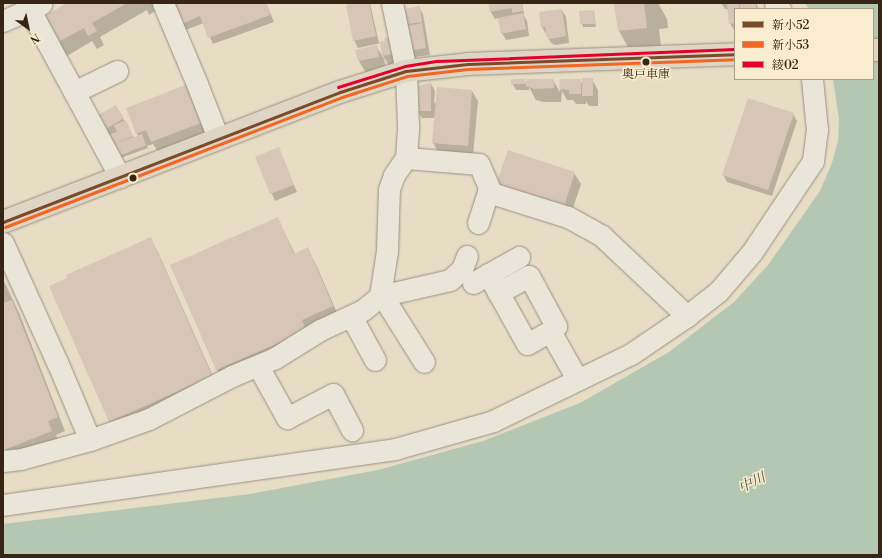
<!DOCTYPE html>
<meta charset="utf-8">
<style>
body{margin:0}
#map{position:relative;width:882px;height:558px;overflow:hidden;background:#e7dcc4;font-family:"Libre Bodoni","Noto Serif JP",serif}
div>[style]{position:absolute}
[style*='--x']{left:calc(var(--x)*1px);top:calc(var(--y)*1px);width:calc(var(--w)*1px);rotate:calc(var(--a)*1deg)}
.water>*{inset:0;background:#b3c7b2}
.shadow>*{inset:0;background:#0003}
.building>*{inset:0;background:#d7c6b7}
.roads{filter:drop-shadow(0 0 1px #999081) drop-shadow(0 0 1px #999081)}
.minor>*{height:21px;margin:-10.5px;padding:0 10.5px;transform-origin:10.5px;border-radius:10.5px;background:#eae5d9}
.major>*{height:22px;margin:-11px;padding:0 11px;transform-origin:11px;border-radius:11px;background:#ded5c4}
.bus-1>*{height:3px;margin:-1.5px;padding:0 1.5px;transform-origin:1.5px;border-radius:1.5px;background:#7a4b2a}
.bus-2>*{height:3px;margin:-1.5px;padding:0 1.5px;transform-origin:1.5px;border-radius:1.5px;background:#f26522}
.bus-3>*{height:3px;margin:-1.5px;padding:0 1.5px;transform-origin:1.5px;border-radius:1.5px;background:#e4002b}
.dots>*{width:11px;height:11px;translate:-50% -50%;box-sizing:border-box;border:2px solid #f9eccf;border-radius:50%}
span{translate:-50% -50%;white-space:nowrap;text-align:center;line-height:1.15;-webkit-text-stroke:3px #f9eccf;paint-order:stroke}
.bus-label{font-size:12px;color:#362515}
.water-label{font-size:14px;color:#555342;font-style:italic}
.frame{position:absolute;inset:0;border:4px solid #362515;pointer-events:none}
.legend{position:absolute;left:734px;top:8px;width:140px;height:72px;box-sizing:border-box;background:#f9eccf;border:1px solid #ab9c85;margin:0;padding:5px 7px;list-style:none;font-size:12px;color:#362515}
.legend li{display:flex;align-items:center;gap:8px;height:20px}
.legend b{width:20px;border:1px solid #ab9c85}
.north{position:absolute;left:8px;top:8px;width:40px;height:40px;-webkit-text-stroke:3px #f9eccf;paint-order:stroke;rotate:147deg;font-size:11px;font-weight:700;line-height:16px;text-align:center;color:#362515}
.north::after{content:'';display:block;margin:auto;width:14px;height:18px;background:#362515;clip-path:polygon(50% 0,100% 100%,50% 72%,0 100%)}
</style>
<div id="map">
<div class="water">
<i style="clip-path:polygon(805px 3px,879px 3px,879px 555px,3px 555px,3px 524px,250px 494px,378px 470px,483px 441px,580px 403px,669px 352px,734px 302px,768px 265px,820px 191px,832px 163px,838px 141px,839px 119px,833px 79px,873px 79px,873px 9px,809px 9px)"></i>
</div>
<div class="shadow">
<i style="clip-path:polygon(69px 3px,153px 3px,157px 10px,149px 15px,147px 10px,100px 37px,104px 45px,97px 49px,92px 41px,67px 56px,45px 17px)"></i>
<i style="clip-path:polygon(172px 3px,266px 3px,274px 22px,213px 44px,204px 23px,183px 31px)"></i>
<i style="clip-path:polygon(357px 3px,370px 3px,379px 43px,386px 42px,402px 64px,389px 66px,384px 57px,386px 71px,367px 75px,359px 61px,357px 51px,376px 46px,384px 59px,381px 43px,358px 48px,354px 40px)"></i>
<i style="clip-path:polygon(489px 3px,522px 3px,524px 14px,523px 14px,527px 21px,529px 36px,506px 40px,502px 33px,499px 18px,495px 19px,491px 12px)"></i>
<i style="clip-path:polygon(615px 3px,658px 3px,667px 19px,668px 28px,659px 29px,662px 55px,634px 58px,619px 31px)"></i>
<i style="clip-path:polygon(721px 3px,756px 3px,759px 9px,735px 9px,734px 30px,730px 23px,728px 9px,725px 9px)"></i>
<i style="clip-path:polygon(419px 7px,423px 14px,430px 55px,414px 57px,404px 27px)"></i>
<i style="clip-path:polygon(562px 10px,566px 17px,569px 43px,555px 45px,551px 43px,542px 27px)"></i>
<i style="clip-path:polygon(594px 11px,596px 27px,583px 27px,580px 12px)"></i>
<i style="clip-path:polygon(592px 79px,598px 90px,598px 106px,589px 106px,586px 101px,586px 104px,576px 104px,573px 100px,567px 100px,562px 91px,561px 102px,543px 102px,536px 100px,529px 87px,529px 90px,516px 90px,512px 83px,524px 80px,527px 85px,553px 80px,560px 92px,561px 80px,580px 80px,583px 85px)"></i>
<i style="clip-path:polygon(191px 84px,213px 135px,160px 155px,153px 144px,147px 146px,148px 148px,121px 158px,100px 116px,116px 106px,134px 138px,138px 136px,137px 133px)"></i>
<i style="clip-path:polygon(431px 84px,435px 91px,434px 103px,472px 91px,478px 101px,473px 156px,439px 153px,433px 143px,435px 118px,422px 118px,418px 111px)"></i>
<i style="clip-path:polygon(793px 114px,797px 121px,772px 196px,727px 182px,723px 174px)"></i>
<i style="clip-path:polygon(278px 148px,297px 192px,275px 201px,256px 157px)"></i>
<i style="clip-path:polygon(508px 152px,574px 173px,581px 184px,570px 217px)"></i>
<i style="clip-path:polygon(278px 219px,295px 254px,307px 249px,315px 262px,340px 320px,225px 383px,217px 370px)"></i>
<i style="clip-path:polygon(150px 238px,158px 252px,219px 390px,118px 435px,110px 421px)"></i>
<i style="clip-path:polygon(3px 279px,20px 315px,65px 431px,56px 435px,60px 445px,13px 463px,3px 443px)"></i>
</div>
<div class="building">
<i style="clip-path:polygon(67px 3px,127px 3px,92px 23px,97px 31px,88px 36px,84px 28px,58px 42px,43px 17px)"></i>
<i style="clip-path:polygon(171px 3px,266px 3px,270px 15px,208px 38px,200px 16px,179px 25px)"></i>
<i style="clip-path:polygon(356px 3px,369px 3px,376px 36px,353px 41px,346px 5px)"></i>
<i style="clip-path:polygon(488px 3px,522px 3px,523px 11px,512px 13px,512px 8px,490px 12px)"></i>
<i style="clip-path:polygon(614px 3px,644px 3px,647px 28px,618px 31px)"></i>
<i style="clip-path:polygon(727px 3px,739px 3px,739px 9px,735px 9px,735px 23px,729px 24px)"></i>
<i style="clip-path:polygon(740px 3px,756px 3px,756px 8px,759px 7px,760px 9px,740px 9px)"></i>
<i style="clip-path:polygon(420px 6px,422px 22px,402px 25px,399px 10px)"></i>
<i style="clip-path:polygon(562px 9px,566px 36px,550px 39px,546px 36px,545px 27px,541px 27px,539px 12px)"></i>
<i style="clip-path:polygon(594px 10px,595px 24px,580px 24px,579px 11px)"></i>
<i style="clip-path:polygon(523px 13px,526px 29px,501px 34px,498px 18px)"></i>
<i style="clip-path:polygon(422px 23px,426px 48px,409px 51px,403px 27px)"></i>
<i style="clip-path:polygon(394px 37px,397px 53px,382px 56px,380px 42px,385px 41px,384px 38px)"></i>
<i style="clip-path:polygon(377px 45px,379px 57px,358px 61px,355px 50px)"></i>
<i style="clip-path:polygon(582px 78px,593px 78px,593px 96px,582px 96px)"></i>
<i style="clip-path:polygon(511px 79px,525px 79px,525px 84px,511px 84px)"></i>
<i style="clip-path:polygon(526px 79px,554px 79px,554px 88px,535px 89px,526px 86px)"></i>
<i style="clip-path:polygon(560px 79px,581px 79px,581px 94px,569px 94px,569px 90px,559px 89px)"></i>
<i style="clip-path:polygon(191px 83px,206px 121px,151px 142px,146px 130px,136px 134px,126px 108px)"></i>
<i style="clip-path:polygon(431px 83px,431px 111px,417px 111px,418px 86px)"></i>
<i style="clip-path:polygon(437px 87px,472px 90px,468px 146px,432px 143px)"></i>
<i style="clip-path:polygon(748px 98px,794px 113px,768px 190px,722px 175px)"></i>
<i style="clip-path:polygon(116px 105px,124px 118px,106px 129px,98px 115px)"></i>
<i style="clip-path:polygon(126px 120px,133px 136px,114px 144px,110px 134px,117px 132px,114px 125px)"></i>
<i style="clip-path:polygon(142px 134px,146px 145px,119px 156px,114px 144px)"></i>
<i style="clip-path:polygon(279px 147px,294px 185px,270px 194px,255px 157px)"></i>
<i style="clip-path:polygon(508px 150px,575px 172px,564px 207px,496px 185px)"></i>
<i style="clip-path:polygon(278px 217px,294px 254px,308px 247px,333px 306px,302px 320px,306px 331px,216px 370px,170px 265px)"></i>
<i style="clip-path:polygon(151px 237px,212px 376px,109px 422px,49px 286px,67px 278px,66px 275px)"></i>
<i style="clip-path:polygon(12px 300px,58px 417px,48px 421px,52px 431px,4px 450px,3px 303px)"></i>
</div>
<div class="roads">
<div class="minor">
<i style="--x:26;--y:3;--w:198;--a:61.6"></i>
<i style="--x:163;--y:3;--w:88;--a:67.2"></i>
<i style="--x:197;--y:84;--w:58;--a:68.7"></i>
<i style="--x:775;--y:3;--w:8;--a:50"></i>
<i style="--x:3;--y:21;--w:42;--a:-24.1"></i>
<i style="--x:74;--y:92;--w:48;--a:-26"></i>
<i style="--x:406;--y:158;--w:73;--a:4.7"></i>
<i style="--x:479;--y:164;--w:26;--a:67"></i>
<i style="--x:489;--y:188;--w:4;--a:104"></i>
<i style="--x:488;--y:192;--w:84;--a:17.4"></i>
<i style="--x:568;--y:217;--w:39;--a:29"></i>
<i style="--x:602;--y:236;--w:117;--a:43.3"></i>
<i style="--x:478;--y:223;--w:33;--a:-72"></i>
<i style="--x:3;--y:243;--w:133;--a:65.6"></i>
<i style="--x:58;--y:364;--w:82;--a:67.2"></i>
<i style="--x:488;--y:274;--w:80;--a:60.9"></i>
<i style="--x:527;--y:344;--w:26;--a:-29"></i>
<i style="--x:473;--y:283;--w:53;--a:-29.5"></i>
<i style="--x:498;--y:293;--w:35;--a:-29"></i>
<i style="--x:529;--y:276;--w:57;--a:61.6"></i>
<i style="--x:556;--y:326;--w:8;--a:140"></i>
<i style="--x:550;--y:331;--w:55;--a:60.6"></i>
<i style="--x:380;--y:296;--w:72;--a:-12.9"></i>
<i style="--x:450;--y:280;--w:16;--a:-43"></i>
<i style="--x:462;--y:269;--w:14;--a:-69"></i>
<i style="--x:380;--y:296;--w:6;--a:39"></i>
<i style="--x:385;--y:300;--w:73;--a:57.8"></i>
<i style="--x:351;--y:316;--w:50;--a:61.4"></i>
<i style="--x:258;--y:366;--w:60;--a:60.9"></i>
<i style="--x:287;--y:418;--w:52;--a:-27.6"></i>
<i style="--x:333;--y:394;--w:41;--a:62.2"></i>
<i style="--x:3;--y:461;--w:18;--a:-6"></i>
<i style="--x:21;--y:459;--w:72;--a:-15.4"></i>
<i style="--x:90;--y:440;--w:63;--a:-19.6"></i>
<i style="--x:149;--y:419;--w:93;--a:-27.4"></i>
<i style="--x:232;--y:376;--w:47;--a:-22.7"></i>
<i style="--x:275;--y:358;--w:53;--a:-31.9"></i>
<i style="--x:320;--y:330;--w:47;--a:-24.9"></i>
<i style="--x:363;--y:310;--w:22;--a:-39"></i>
<i style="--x:380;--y:296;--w:46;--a:-81.2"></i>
<i style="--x:387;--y:251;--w:62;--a:-88.2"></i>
<i style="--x:389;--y:189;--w:15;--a:-70"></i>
<i style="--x:394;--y:175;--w:21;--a:-55"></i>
<i style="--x:406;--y:158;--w:32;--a:-86"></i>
<i style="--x:408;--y:126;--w:55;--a:-92.1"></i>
<i style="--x:406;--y:71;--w:69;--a:-101.6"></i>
<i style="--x:3;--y:505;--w:396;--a:-8.1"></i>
<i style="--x:395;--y:449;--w:102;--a:-15.9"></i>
<i style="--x:493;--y:421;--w:153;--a:-25.9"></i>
<i style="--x:631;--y:354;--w:68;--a:-34.2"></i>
<i style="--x:687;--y:316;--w:39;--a:-38"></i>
<i style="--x:718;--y:292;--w:52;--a:-49.6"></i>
<i style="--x:752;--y:252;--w:110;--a:-56.2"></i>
<i style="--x:813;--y:161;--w:31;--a:-83"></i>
<i style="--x:817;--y:130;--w:51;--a:-95.6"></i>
</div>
<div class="major">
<i style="--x:873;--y:50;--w:6;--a:0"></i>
<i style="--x:3;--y:222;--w:361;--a:-21.1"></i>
<i style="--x:340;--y:92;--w:69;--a:-17.7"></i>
<i style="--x:406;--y:71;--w:62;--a:-6.4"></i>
<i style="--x:468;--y:64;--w:267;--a:-2.1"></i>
</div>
</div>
<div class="bus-1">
<i style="--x:3;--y:222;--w:361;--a:-21.1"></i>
<i style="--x:340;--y:92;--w:69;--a:-17.7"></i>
<i style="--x:406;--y:71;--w:62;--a:-6.4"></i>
<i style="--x:468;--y:64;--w:267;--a:-2.1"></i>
</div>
<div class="bus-2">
<i style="--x:5;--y:227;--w:361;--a:-21.1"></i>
<i style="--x:342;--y:97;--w:68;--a:-17.9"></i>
<i style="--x:407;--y:76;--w:61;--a:-6.5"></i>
<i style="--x:468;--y:69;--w:267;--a:-2.1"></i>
</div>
<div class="bus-3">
<i style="--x:338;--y:87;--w:70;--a:-17.4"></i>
<i style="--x:405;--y:66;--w:33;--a:-9"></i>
<i style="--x:438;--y:61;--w:297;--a:-2.3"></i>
</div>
<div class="dots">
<i style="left:646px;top:62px;background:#362515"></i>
<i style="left:133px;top:178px;background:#362515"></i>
</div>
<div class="bus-label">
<span style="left:646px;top:75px">奥戸車庫</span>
</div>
<div class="water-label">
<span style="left:752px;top:483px;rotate:-26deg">中川</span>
</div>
<div class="frame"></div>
<ul class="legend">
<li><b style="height:5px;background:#7a4b2a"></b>新小52</li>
<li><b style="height:5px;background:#f26522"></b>新小53</li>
<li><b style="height:5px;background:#e4002b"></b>綾02</li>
</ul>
<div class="north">N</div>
</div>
